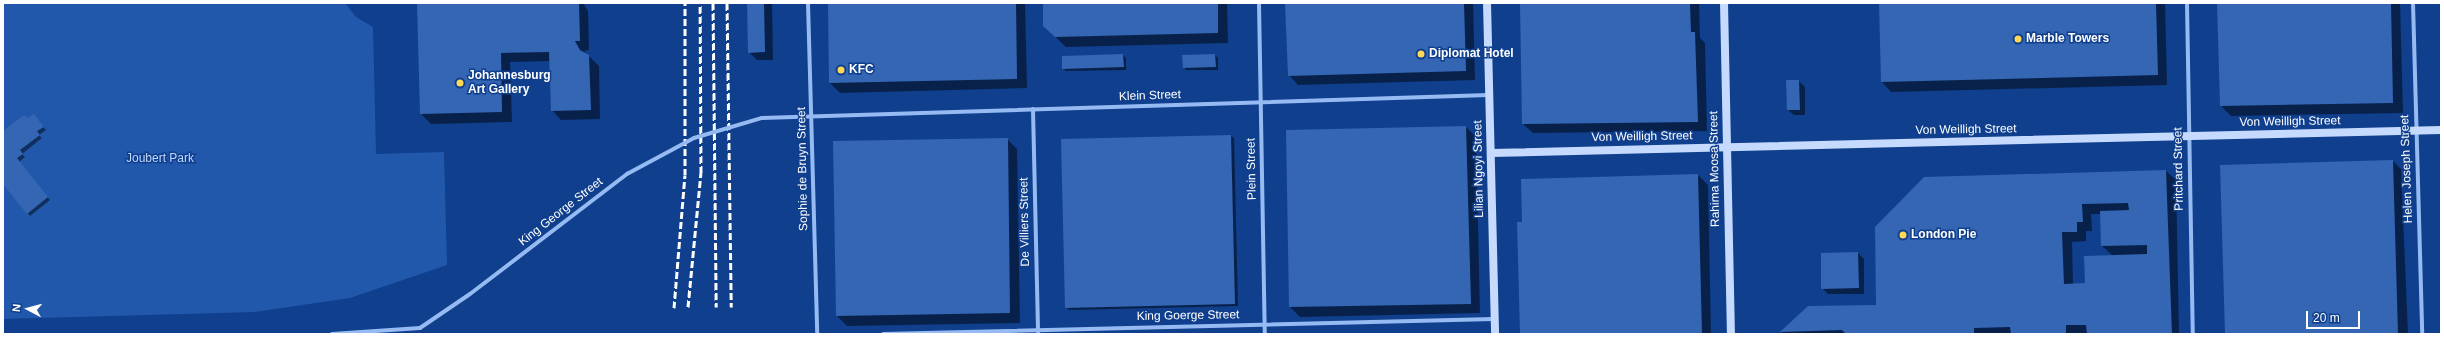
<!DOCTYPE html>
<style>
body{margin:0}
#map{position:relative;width:2444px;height:337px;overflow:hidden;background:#0f3f8d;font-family:Helvetica,sans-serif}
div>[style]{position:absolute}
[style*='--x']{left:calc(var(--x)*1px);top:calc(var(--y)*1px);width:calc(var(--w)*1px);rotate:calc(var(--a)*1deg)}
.green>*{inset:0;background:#2158ac}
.shadow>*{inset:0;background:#0007}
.building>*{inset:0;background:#3466b4}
.street>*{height:4px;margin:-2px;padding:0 2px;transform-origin:2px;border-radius:2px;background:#96bbf3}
.secondary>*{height:8px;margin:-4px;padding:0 4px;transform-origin:4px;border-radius:4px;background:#c5dafd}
.rail>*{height:3px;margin-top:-1.5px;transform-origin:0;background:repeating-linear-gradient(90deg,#fff 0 7px,transparent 0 10px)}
.street-bridge>*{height:4px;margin:-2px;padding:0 2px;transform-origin:2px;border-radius:2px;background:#96bbf3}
.dots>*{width:11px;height:11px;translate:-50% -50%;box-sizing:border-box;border:2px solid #0f3f8d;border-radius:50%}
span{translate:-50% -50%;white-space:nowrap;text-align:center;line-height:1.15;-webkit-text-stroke:3px #0f3f8d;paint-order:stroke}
.poi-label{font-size:12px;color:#fff;font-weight:700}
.left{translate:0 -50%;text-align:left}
.street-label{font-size:12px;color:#fff}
.park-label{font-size:12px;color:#bed7fd}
.frame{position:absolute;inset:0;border:4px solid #fff;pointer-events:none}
.north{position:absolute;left:8px;top:289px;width:40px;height:40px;-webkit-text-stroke:3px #0f3f8d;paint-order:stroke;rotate:276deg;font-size:11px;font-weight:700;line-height:16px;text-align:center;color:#fff}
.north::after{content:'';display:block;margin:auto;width:14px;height:18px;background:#fff;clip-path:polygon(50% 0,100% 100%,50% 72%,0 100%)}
.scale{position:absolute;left:2306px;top:311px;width:54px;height:18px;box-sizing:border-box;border:2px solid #fff;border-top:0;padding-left:5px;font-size:12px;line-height:14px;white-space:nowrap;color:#fff;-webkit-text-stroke:3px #0f3f8d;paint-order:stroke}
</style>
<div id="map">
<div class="green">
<i style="clip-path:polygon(3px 3px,345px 3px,356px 17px,373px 27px,376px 154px,444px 152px,447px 265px,350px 298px,255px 312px,3px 319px)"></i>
</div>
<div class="shadow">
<i style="clip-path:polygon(418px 3px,583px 3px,588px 11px,589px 50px,584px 51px,599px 66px,600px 119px,561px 120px,552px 110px,550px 61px,510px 62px,512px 122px,431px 124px,421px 114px)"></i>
<i style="clip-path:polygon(748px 3px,772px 3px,773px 60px,757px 60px,749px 52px)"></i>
<i style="clip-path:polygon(829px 3px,1025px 3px,1027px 88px,840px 93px,830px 83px)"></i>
<i style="clip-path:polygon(1044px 3px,1227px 3px,1228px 43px,1066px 47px,1044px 26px)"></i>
<i style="clip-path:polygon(1286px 3px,1473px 3px,1475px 80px,1298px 85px,1289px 75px)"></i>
<i style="clip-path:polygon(1521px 3px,1699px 3px,1700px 38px,1705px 43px,1707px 131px,1533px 133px,1523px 124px)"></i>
<i style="clip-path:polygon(1880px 3px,2165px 3px,2167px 85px,1891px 92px,1882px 82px)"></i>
<i style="clip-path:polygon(2218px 3px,2400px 3px,2403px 113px,2231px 116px,2221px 106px)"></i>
<i style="clip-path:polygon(1123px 55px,1126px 58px,1126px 70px,1066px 71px,1063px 68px)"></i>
<i style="clip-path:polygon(1215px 55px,1218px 58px,1218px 70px,1186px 70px,1184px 67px)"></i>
<i style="clip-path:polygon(1799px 81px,1805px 87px,1805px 115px,1794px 115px,1788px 110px)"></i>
<i style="clip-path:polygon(36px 118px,46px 130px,39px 135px,42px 138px,22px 154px,25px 157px,19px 162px,50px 200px,30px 216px,3px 182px,3px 129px,5px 131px)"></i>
<i style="clip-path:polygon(1466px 127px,1476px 137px,1480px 313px,1300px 317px,1290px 307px)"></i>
<i style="clip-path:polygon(1231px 136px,1234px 138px,1238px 306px,1069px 310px,1066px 307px)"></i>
<i style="clip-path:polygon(1007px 139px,1017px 149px,1020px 323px,847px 326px,837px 316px)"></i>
<i style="clip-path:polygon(2393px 161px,2401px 169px,2408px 334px,2226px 334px)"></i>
<i style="clip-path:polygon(evenodd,2166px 171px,2176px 180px,2179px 334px,1784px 334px,1781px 332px,1877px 305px,1876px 227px,2166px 171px,2091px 214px,2101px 214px,2102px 246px,2113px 256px,2086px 284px,2073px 284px,2072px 242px,2086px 241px,2086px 231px,2092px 231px,2091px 214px)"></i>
<i style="clip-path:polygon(1698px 175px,1708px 185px,1711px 334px,1521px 334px)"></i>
<i style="clip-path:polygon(1858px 253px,1864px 259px,1864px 294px,1828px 294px,1822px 288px)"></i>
</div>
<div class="building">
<i style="clip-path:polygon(417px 3px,579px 3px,580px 41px,575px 41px,580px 50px,589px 55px,591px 110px,551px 111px,549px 52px,501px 53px,502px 112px,420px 114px)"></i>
<i style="clip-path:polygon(747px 3px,764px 3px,765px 52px,748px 53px)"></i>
<i style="clip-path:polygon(828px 3px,1016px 3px,1017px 79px,829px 83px)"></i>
<i style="clip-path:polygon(1043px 3px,1218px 3px,1218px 33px,1055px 37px,1043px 26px)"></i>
<i style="clip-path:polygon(1285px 3px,1464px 3px,1466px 71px,1288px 76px)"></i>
<i style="clip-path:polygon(1520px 3px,1690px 3px,1691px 32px,1695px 32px,1698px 122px,1522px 124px)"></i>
<i style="clip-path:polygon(1879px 3px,2156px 3px,2158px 75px,1881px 82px)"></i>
<i style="clip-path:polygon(2217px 3px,2391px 3px,2393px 103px,2220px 106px)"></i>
<i style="clip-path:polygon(1123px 54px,1124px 67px,1062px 69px,1062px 56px)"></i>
<i style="clip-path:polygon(1215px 54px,1216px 67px,1183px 68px,1182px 55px)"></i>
<i style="clip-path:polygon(1786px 80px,1799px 80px,1800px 110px,1787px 110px)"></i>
<i style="clip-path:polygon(34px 114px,44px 127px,37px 131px,40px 135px,20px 150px,23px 154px,17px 158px,48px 197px,27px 214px,3px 184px,3px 128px,4px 130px,24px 115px,27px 118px)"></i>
<i style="clip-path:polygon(1466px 126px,1471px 304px,1289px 307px,1286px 130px)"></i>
<i style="clip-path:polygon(1231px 135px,1235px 304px,1065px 308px,1061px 139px)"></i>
<i style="clip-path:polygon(1008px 138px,1010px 313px,836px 316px,833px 141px)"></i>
<i style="clip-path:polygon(2393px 160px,2398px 334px,2225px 334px,2220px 165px)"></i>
<i style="clip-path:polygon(evenodd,2166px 170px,2172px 334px,2087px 334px,2086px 325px,2066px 325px,2066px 334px,2011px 334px,2010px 327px,1974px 328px,1974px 334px,1846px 334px,1842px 330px,1780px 332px,1808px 306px,1876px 305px,1875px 227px,1924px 177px,2166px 170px,2128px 203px,2129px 210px,2100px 211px,2101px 246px,2147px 245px,2147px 254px,2084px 256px,2085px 283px,2064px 284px,2062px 232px,2077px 232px,2077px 222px,2083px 222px,2082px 204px,2128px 203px)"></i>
<i style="clip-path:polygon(1698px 174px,1702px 334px,1520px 334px,1517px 222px,1522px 222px,1521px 179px)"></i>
<i style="clip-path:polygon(1858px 252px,1859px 288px,1821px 289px,1821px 253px)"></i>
</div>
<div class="street">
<i style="--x:808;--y:3;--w:331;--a:88.4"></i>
<i style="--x:1259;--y:3;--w:331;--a:89"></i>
<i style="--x:2187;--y:3;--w:331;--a:89"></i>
<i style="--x:2413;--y:3;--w:331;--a:88.4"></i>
<i style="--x:1033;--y:109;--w:225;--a:88.7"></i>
<i style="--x:762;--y:118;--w:727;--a:-1.81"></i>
<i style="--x:332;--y:334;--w:88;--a:-3.9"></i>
<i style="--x:420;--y:328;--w:60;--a:-34.2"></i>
<i style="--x:470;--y:294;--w:198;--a:-37.4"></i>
<i style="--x:883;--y:334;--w:611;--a:-1.41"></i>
</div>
<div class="secondary">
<i style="--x:1487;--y:3;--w:331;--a:88.6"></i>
<i style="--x:1724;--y:3;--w:331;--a:88.8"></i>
<i style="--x:1491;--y:153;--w:950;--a:-1.39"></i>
</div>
<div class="rail">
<i style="--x:713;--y:3;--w:304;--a:89.4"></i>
<i style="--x:727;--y:3;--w:304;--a:89.2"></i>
<i style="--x:688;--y:307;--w:135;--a:-84.5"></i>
<i style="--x:701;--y:173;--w:170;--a:-90.3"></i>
<i style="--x:674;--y:308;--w:133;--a:-85.3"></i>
<i style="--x:685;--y:175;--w:172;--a:-90"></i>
</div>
<div class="street-bridge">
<i style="--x:627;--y:174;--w:76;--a:-28.2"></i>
<i style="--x:694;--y:138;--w:71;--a:-16.4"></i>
</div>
<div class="dots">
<i style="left:2018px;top:39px;background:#ffd858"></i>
<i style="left:1421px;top:54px;background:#ffd858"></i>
<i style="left:841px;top:70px;background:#ffd858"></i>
<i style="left:460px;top:83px;background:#ffd858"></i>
<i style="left:1903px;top:235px;background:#ffd858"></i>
</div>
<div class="poi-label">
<span class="left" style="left:2026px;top:39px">Marble Towers</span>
<span class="left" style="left:1429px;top:54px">Diplomat Hotel</span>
<span class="left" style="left:849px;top:70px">KFC</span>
<span class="left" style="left:468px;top:83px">Johannesburg<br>Art Gallery</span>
<span class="left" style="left:1911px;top:235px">London Pie</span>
</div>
<div class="street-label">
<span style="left:1150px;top:96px;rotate:-2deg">Klein Street</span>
<span style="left:2290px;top:122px;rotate:-1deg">Von Weilligh Street</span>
<span style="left:1966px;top:130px;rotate:-1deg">Von Weilligh Street</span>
<span style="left:1642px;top:137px;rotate:-1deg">Von Weilligh Street</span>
<span style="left:803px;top:169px;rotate:-91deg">Sophie de Bruyn Street</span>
<span style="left:1252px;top:169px;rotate:-91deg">Plein Street</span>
<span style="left:1479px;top:169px;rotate:-91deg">Lilian Ngoyi Street</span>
<span style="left:1715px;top:169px;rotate:-91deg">Rahima Moosa Street</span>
<span style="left:2179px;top:169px;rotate:-91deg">Pritchard Street</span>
<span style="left:2407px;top:169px;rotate:-92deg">Helen Joseph Street</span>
<span style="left:561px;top:212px;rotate:-38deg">King George Street</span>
<span style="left:1025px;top:222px;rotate:-91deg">De Villiers Street</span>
<span style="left:1188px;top:316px;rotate:-1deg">King Goerge Street</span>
</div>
<div class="park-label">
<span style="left:160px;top:159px">Joubert Park</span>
</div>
<div class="frame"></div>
<div class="north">N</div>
<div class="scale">20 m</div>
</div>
